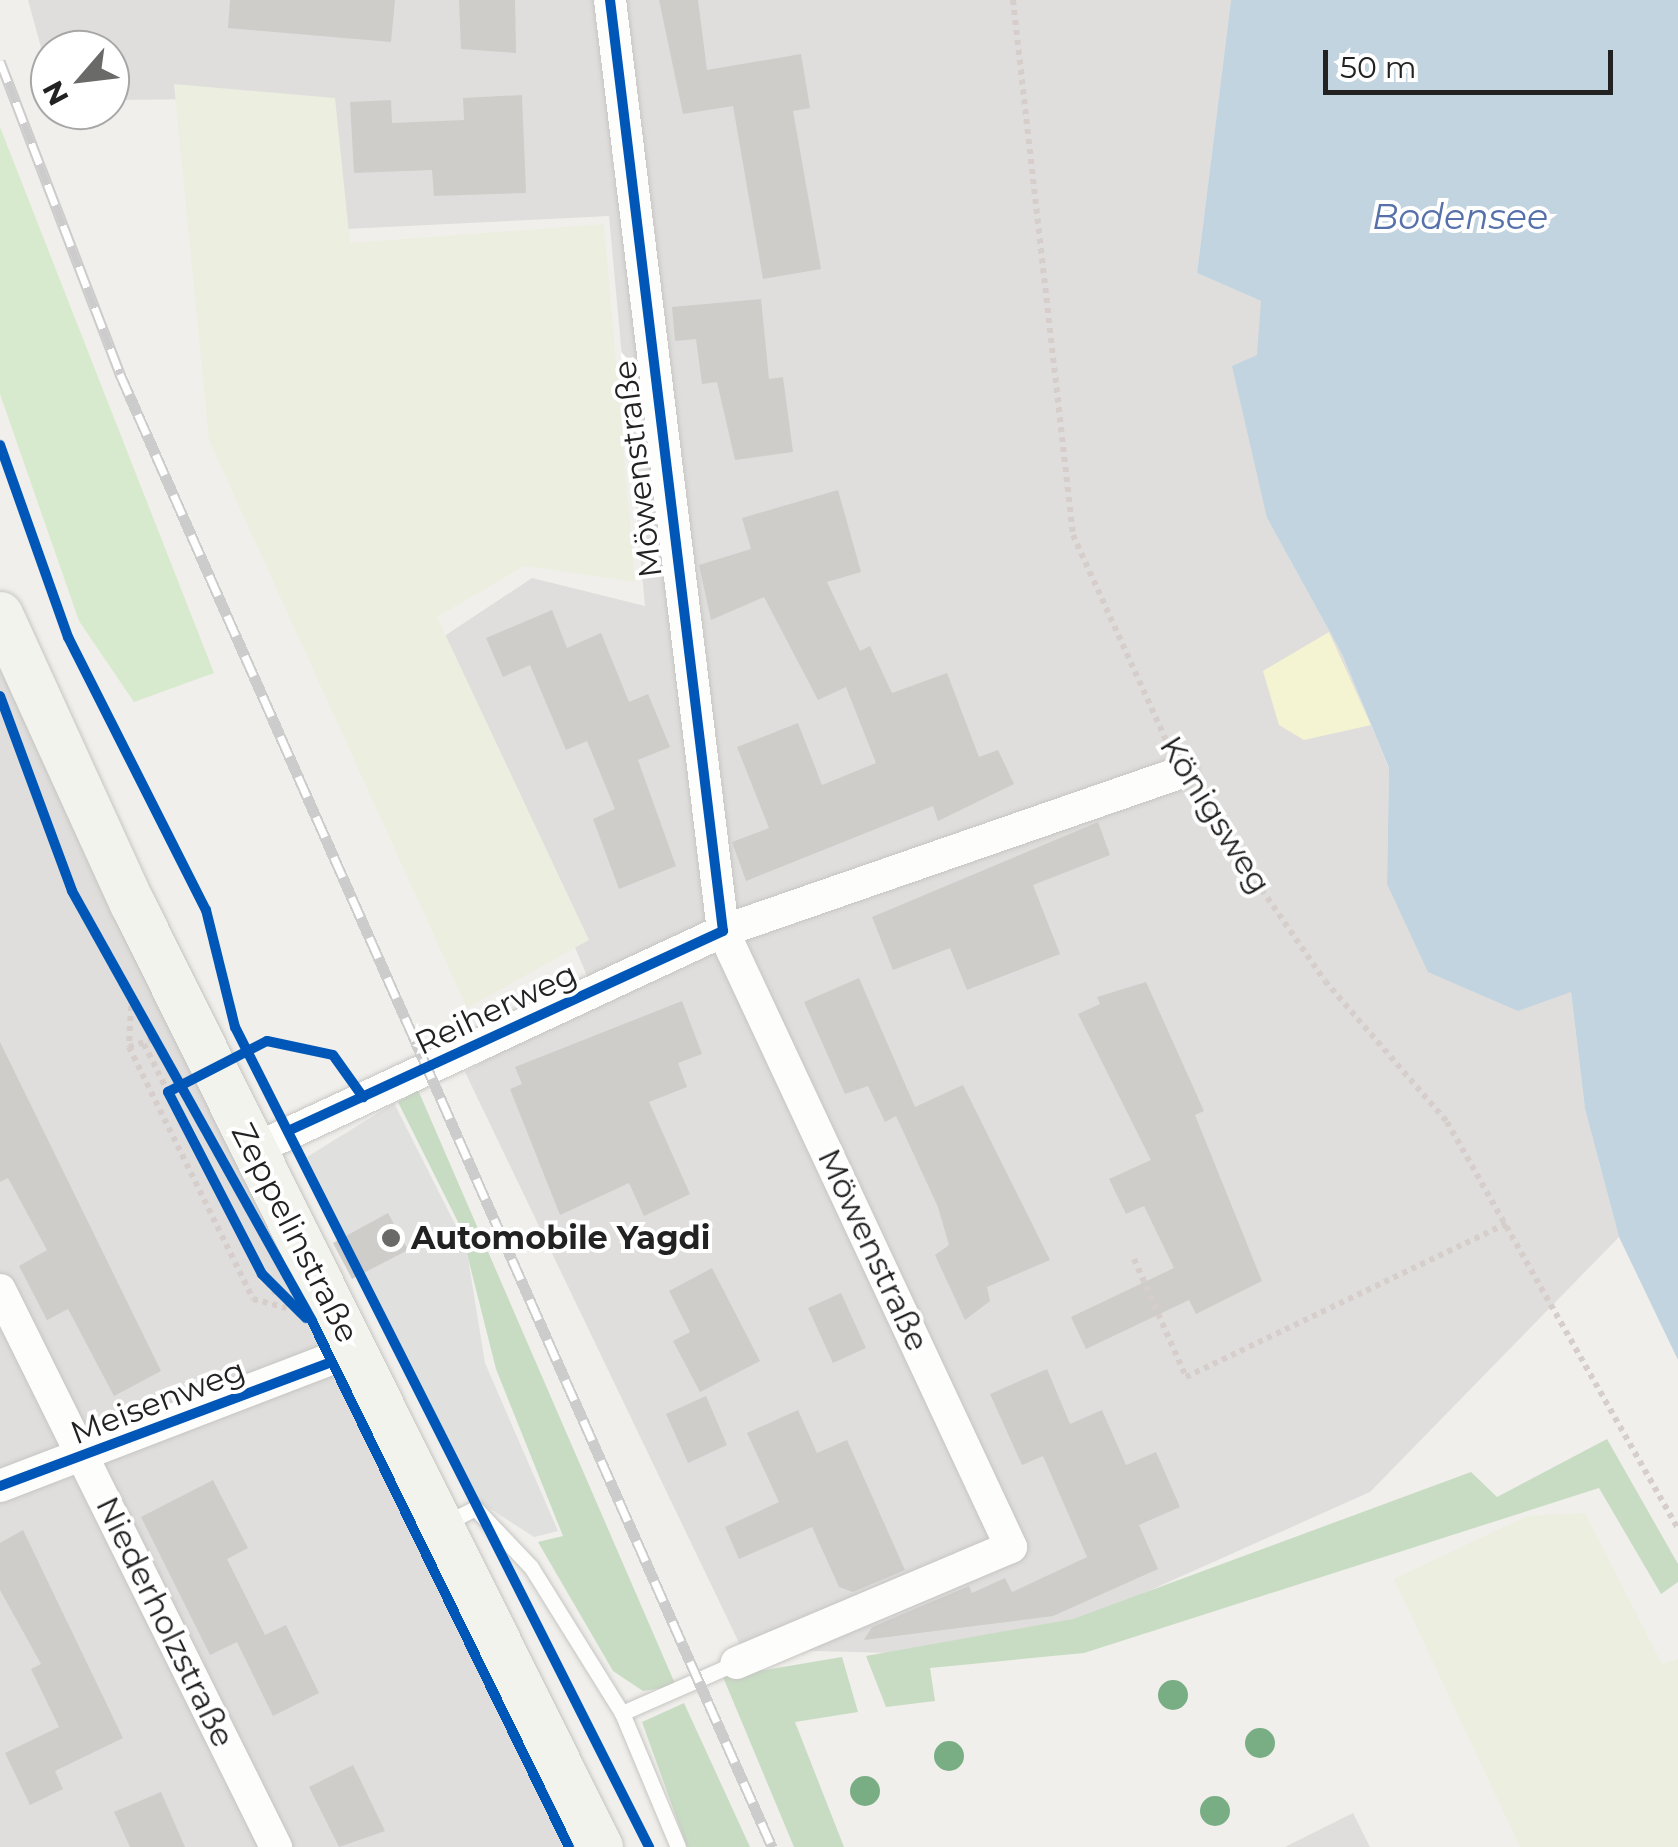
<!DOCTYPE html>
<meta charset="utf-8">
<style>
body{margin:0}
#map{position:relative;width:1678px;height:1847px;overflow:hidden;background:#f0efeb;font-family:Montserrat,sans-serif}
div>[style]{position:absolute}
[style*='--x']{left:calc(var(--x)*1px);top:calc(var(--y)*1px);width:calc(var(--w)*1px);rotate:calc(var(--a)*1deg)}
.residential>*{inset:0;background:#dfdedc}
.farmland>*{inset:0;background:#eceee0}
.grass>*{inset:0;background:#d8eacd}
.forest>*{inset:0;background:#c8dcc3}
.sand>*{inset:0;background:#f4f4d3}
.parking>*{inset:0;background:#e0e0de}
.water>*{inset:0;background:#c2d4df}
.building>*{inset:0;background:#cecdca}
.path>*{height:6px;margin-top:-3px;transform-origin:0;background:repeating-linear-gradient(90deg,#d6cecb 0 5px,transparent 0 10px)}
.roads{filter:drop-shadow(0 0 2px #c6c5c3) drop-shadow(0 0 2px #c6c5c3)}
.lane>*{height:15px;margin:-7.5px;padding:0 7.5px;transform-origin:7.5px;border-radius:7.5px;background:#fdfdfc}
.street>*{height:32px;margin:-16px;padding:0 16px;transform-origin:16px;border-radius:16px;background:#fdfdfc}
.secondary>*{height:45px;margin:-22.5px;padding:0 22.5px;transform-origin:22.5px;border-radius:22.5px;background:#f3f3ed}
.rail>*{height:11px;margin-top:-5.5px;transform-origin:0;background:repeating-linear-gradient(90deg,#fff 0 22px,#ccc 0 44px);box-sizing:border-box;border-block:2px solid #ccc}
.cycleway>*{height:10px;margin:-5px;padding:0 5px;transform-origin:5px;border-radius:5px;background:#0057b8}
.trees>*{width:30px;height:30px;margin:-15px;border-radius:50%;background:#79ae85}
.dots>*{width:28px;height:28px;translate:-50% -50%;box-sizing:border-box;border:5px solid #fff;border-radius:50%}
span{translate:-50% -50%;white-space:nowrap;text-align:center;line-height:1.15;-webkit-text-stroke:8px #fff;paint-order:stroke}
.street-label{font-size:32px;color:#222}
.poi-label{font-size:32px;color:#222;font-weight:700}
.left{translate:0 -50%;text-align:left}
.water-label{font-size:35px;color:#5670a9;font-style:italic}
.north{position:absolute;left:30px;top:30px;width:100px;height:100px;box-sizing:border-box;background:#fff;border:2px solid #a7a7a7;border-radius:50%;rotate:242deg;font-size:28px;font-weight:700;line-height:40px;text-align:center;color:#222}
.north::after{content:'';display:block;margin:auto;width:35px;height:45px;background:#6a6a68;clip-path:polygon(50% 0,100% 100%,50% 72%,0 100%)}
.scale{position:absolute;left:1323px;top:50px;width:290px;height:45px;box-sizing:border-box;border:5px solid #222;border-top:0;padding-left:12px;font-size:30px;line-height:35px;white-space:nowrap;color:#222;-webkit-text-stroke:8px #fff;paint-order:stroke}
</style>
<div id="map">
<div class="residential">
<i style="clip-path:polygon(28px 0,1231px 0,1197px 273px,1261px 301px,1267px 518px,1342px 654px,1389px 769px,1387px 884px,1571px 992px,1585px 1109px,1619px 1237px,1370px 1492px,1003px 1656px,742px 1649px,465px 1072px,596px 997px,443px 637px,532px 578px,645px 606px,609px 216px,346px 229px,321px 98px,110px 100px,110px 50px,50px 50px,50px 80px)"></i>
<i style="clip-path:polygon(0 639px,250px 1158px,563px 1847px,0 1847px)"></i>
<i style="clip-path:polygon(1353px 1813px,1370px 1847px,1285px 1847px)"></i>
</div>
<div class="farmland">
<i style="clip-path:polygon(174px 84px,335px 98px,350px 243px,604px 224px,635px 582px,524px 566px,437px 617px,589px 940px,467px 1008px,209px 440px)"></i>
<i style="clip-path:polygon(1585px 1513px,1662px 1664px,1678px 1659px,1678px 1847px,1520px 1847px,1394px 1579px,1527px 1516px)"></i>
</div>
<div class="grass">
<i style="clip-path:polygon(0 127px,214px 673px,134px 702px,79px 621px,0 394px)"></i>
</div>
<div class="forest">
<i style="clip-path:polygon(418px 1090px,676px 1686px,643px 1691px,613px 1671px,538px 1542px,563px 1536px,496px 1369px,460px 1226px,398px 1102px)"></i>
<i style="clip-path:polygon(1607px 1439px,1678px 1564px,1678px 1582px,1661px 1594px,1599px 1488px,1084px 1653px,930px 1668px,935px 1701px,886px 1707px,866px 1656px,1073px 1619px,1471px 1472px,1497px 1497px)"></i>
<i style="clip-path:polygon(842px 1657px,858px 1712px,795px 1722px,844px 1847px,794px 1847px,723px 1677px)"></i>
<i style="clip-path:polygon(684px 1703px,750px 1847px,687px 1847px,642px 1722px)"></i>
</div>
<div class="sand">
<i style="clip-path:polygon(1329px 632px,1371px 725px,1304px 740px,1279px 725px,1263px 671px)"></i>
</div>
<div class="parking">
<i style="clip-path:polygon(394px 1103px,466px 1246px,485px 1363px,558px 1531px,534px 1537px,475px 1499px,307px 1157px)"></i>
</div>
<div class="water">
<i style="clip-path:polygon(1231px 0,1678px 0,1678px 1360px,1619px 1237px,1585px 1109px,1571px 992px,1518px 1011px,1428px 972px,1387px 884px,1389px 768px,1342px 654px,1267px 518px,1232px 366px,1257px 355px,1261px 301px,1197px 273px)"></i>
</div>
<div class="building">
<i style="clip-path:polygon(230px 0,395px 0,391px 42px,228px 28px)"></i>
<i style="clip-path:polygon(459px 0,515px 0,516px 53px,461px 49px)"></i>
<i style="clip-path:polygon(659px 0,698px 0,707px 70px,801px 54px,810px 108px,793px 111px,821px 269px,763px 279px,733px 106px,683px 114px)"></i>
<i style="clip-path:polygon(522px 95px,526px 193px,434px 196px,432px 170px,354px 173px,350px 102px,391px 100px,392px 123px,464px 120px,463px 98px)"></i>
<i style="clip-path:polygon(761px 299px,769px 379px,783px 377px,793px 452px,735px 460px,717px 382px,702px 384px,696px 339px,675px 341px,672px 307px)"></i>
<i style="clip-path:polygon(838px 490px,861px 572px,827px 582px,860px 651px,870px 646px,892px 693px,947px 673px,979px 757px,998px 750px,1014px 784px,938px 821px,933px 806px,746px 881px,732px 842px,769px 828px,737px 747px,798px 723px,822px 785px,876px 763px,846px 687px,818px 700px,764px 597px,711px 620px,699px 565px,751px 549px,742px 518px)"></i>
<i style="clip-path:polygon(552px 610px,567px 648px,601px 633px,629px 702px,648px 694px,670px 747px,638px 760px,676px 866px,619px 889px,593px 819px,615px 809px,587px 741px,566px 750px,530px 665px,503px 677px,486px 638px)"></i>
<i style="clip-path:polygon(1098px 822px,1110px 855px,1033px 885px,1060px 954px,967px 990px,950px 948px,893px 970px,872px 917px)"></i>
<i style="clip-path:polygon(859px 978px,915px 1107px,963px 1085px,1050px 1260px,987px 1287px,990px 1301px,965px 1320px,935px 1255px,949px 1245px,938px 1207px,896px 1116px,885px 1122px,868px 1086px,845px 1094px,804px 1002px)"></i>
<i style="clip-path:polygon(1146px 982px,1204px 1111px,1195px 1115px,1262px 1281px,1196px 1314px,1189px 1300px,1086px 1349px,1071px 1317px,1174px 1268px,1144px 1206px,1126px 1214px,1109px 1179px,1151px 1160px,1078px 1014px,1100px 1004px,1097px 997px)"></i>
<i style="clip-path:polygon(682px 1001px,702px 1054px,678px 1063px,687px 1087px,649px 1102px,690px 1194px,644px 1216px,629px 1183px,560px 1215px,510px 1089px,522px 1084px,515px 1067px)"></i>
<i style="clip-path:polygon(0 1042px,161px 1371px,114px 1396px,68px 1309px,47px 1320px,19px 1266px,47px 1250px,8px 1178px,0 1182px)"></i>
<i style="clip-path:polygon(388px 1213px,408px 1250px,352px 1279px,333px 1243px)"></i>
<i style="clip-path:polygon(712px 1268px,760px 1361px,700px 1392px,673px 1341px,690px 1332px,669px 1291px)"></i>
<i style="clip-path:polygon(841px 1293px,866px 1348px,833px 1363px,808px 1308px)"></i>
<i style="clip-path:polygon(1047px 1369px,1070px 1424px,1102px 1410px,1126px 1465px,1156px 1452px,1180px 1507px,1139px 1525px,1158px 1569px,1053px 1616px,864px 1640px,872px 1627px,969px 1586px,972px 1593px,1005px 1578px,1012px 1592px,1087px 1557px,1043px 1456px,1022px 1465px,990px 1394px)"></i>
<i style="clip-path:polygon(706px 1396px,727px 1445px,688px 1463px,666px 1414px)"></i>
<i style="clip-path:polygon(798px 1410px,817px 1453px,847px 1440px,905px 1570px,853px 1592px,839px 1587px,812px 1527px,739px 1559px,725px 1527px,779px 1502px,747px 1433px)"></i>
<i style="clip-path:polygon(213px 1480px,248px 1548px,227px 1559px,265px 1635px,286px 1625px,319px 1693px,273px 1716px,237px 1642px,210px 1655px,141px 1517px)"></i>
<i style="clip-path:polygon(23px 1530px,123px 1738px,55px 1771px,63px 1789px,30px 1805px,5px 1753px,59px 1727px,31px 1669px,41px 1664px,0 1590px,0 1543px)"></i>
<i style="clip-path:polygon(353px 1765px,385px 1831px,339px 1847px,309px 1787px)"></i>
<i style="clip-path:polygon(161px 1792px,185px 1847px,130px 1847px,114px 1812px)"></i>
</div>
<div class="path">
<i style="--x:1013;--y:0;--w:538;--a:83.6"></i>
<i style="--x:1073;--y:535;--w:225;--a:65.6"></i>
<i style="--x:1199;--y:799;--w:221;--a:55.3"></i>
<i style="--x:1325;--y:981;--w:186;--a:49.1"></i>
<i style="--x:1447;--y:1122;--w:467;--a:60.4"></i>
<i style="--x:131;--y:1006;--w:41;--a:92.8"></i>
<i style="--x:129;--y:1047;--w:281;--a:63.8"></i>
<i style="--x:253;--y:1299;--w:35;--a:15"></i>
<i style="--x:144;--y:1044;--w:54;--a:63.4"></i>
<i style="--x:129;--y:1047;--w:28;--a:-18"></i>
<i style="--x:1134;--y:1259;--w:129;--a:66.2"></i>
<i style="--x:1186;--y:1377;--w:356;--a:-25.6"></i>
<i style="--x:262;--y:1274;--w:24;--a:55"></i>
</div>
<div class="roads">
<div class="lane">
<i style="--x:444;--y:1524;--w:35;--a:-27"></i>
<i style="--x:475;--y:1508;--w:81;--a:46.5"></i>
<i style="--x:531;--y:1567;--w:172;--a:58.1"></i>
<i style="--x:622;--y:1713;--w:145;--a:67.3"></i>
<i style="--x:622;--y:1713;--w:124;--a:-23.7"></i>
</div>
<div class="street">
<i style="--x:610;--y:0;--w:938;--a:83.08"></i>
<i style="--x:723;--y:931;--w:680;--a:64.94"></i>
<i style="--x:1011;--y:1547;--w:298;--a:157.1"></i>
<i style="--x:253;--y:1150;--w:519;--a:-24.98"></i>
<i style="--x:723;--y:931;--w:485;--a:-19.1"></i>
<i style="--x:0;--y:1290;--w:622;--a:63.64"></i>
<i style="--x:0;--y:1486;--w:379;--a:-21"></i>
</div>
<div class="secondary">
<i style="--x:0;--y:614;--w:318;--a:65.5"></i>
<i style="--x:132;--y:903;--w:1054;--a:63.63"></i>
</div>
</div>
<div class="rail">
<i style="--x:0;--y:61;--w:335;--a:69"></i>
<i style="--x:120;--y:374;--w:1611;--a:66.12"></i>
</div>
<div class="cycleway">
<i style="--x:0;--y:445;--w:204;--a:70.5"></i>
<i style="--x:68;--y:637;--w:306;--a:63.2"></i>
<i style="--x:206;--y:910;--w:121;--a:76.1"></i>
<i style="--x:235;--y:1027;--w:919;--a:63.21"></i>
<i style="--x:0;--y:696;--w:208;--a:69.7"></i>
<i style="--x:72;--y:891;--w:492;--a:60.8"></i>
<i style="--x:312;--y:1321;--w:585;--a:63.96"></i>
<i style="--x:288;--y:1131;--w:479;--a:-24.7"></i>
<i style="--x:723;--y:931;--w:938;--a:-96.92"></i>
<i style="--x:306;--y:1318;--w:62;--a:-135"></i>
<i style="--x:262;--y:1274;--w:205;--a:-117.3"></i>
<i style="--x:168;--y:1092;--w:111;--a:-27.3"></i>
<i style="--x:267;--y:1041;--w:67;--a:12"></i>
<i style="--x:333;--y:1055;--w:52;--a:54.5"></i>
<i style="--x:0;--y:1486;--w:354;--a:-20.5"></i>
</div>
<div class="trees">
<i style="left:1173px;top:1695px"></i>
<i style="left:1260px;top:1743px"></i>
<i style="left:949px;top:1756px"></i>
<i style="left:865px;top:1791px"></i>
<i style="left:1215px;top:1811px"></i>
</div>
<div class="dots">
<i style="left:391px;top:1238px;background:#6a6a68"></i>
</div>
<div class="street-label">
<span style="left:638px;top:469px;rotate:-97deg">Möwenstraße</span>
<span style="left:1215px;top:815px;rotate:58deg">Königsweg</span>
<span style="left:496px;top:1009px;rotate:-25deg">Reiherweg</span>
<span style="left:295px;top:1233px;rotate:63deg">Zeppelinstraße</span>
<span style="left:873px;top:1250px;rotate:65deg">Möwenstraße</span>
<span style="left:158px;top:1402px;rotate:-21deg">Meisenweg</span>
<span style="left:165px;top:1622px;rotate:64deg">Niederholzstraße</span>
</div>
<div class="poi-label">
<span class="left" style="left:411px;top:1238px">Automobile Yagdi</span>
</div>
<div class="water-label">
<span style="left:1460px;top:217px">Bodensee</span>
</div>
<div class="north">N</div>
<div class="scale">50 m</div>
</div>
